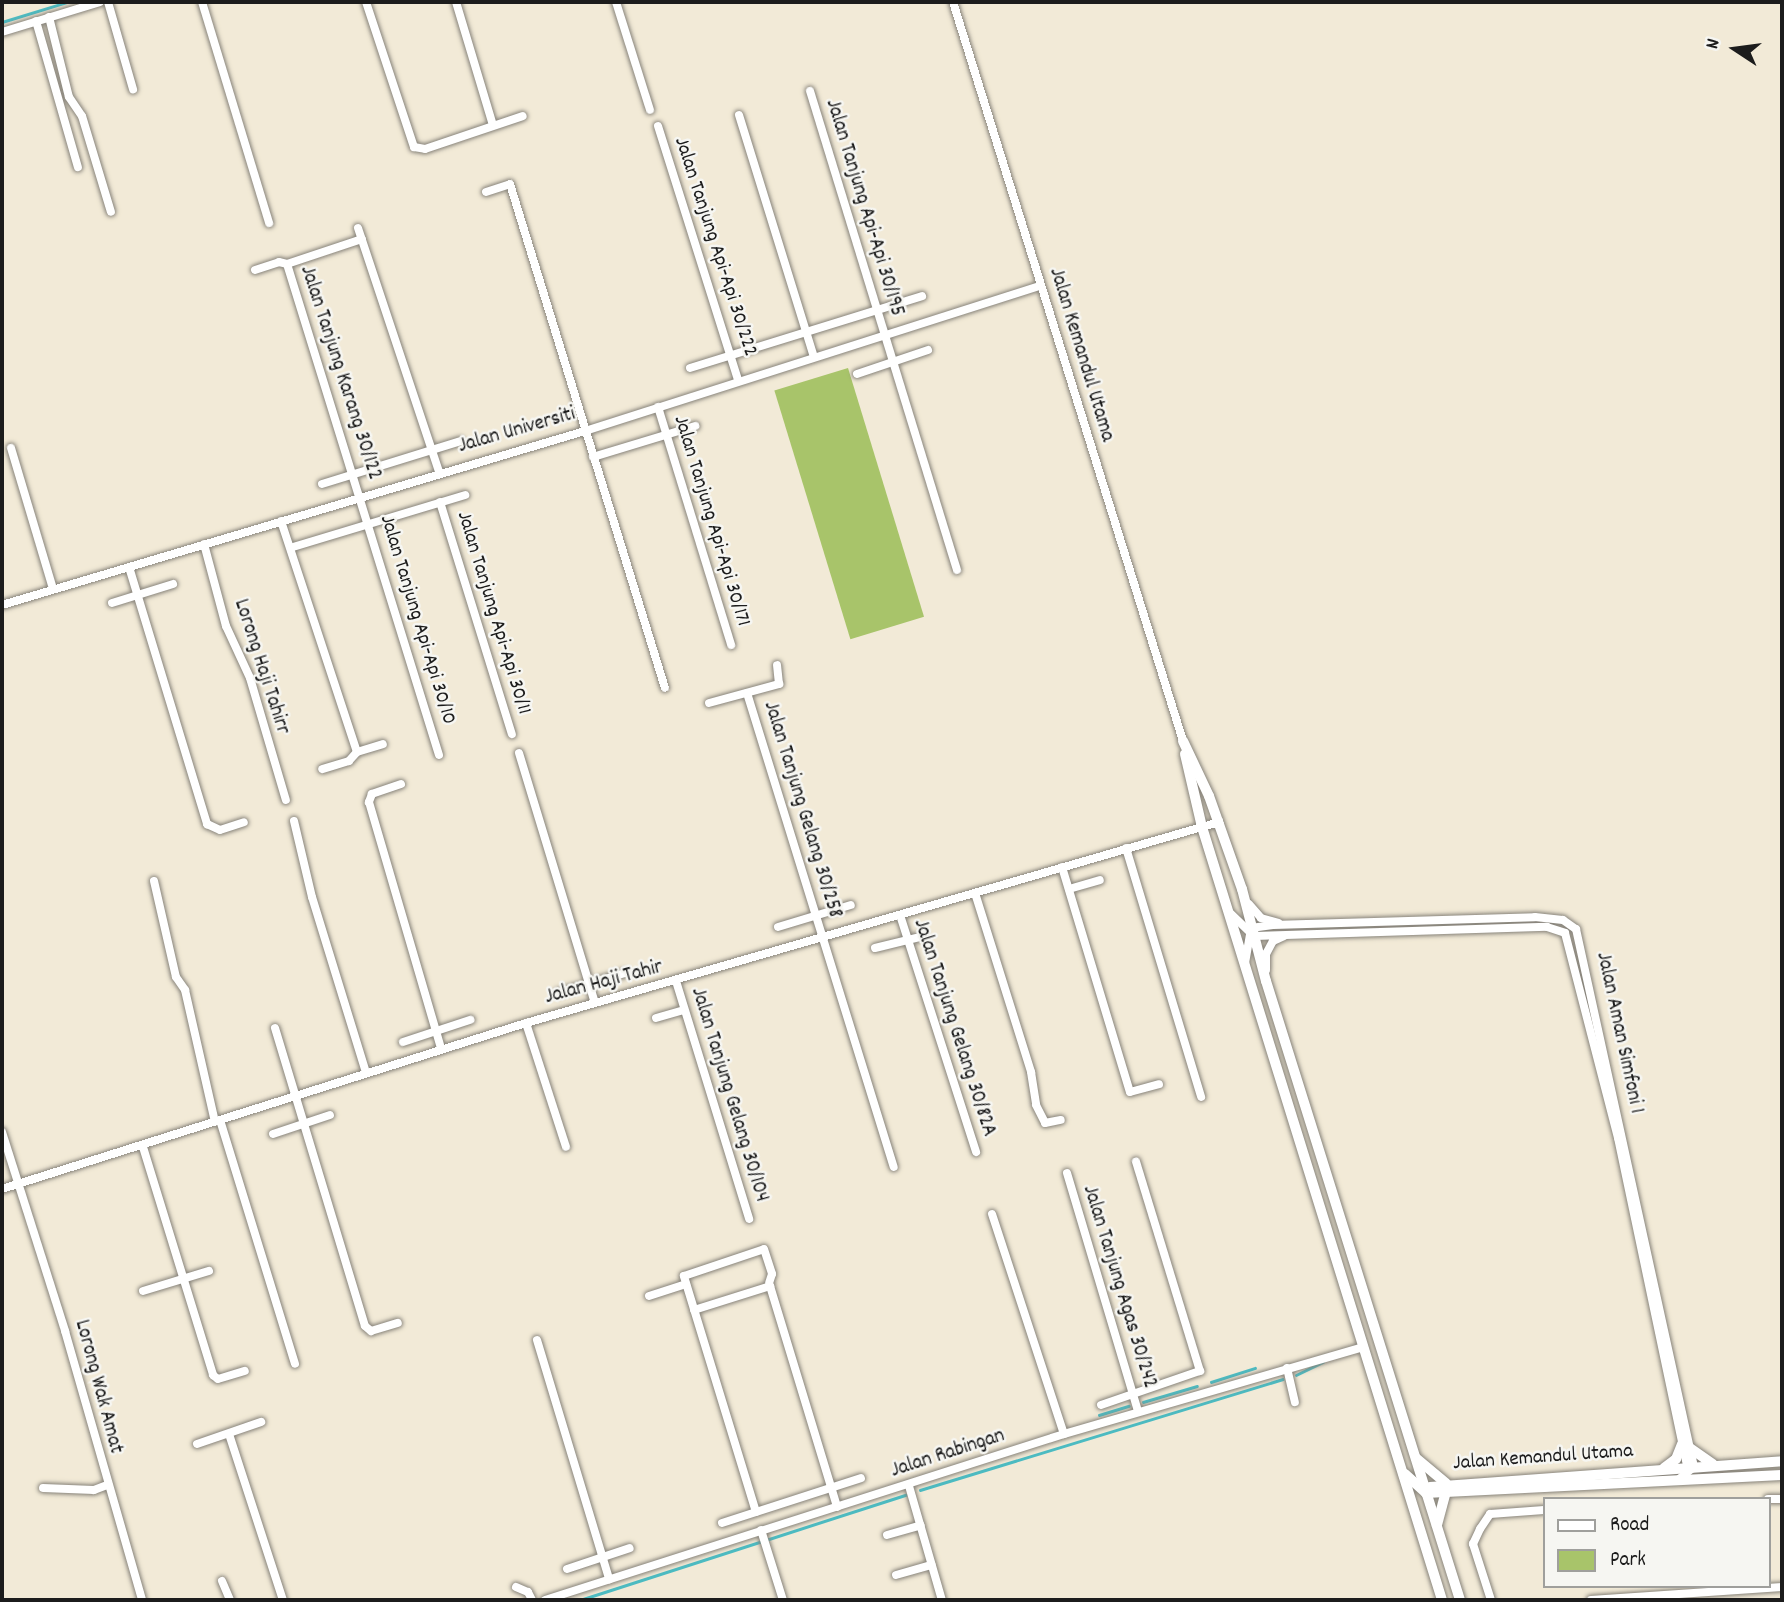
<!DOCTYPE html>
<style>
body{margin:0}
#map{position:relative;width:1784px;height:1602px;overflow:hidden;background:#f2ead7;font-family:Dekko,sans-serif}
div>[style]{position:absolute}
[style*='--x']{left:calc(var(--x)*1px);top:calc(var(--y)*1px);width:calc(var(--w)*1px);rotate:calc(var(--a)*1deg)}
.green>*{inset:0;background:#a8c46a;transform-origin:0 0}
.stream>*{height:2.5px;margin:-1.25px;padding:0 1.25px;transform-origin:1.25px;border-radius:1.25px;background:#4cbbc2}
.roads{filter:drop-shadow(0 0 2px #87837a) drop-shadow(0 0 2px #87837a)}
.minor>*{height:8px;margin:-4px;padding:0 4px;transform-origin:4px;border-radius:4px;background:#fff}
.tertiary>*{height:10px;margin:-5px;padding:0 5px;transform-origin:5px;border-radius:5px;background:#fff}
span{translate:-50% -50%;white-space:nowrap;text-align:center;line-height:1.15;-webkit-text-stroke:5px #f6f6f2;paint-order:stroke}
.street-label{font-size:21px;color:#1c1c1c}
.frame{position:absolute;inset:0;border:4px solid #1c1c1c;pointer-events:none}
.legend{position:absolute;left:1543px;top:1497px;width:228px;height:91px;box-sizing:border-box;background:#f6f6f2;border:2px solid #9f9f9c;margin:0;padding:9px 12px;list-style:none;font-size:21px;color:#1c1c1c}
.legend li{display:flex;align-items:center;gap:14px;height:35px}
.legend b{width:35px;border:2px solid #9f9f9c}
.north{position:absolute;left:1700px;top:14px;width:70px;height:70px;-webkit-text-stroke:5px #f6f6f2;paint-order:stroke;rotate:283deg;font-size:19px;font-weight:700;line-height:28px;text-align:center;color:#1c1c1c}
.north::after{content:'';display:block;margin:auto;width:24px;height:32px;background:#1c1c1c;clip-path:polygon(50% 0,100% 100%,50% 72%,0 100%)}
</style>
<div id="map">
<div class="green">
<div style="left:848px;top:368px;width:260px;height:77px;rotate:73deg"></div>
</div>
<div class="stream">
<div style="--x:2;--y:22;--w:68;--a:-17.1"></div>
<div style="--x:1296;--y:1375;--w:30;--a:-26"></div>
<div style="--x:1211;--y:1382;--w:46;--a:-17.7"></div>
<div style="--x:1143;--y:1402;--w:56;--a:-16.5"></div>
<div style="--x:1099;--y:1415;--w:31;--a:-17"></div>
<div style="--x:920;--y:1490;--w:379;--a:-17"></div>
<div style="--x:580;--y:1600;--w:342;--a:-17.9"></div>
</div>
<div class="roads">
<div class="minor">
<div style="--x:108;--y:2;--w:91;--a:74"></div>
<div style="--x:202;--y:2;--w:231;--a:73.1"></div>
<div style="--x:366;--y:2;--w:153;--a:71.7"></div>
<div style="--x:414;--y:147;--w:11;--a:10"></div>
<div style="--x:425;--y:149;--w:103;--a:-18.6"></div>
<div style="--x:456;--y:2;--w:128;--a:73.3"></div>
<div style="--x:616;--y:2;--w:113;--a:72.5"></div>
<div style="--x:953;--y:2;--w:774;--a:72.71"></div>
<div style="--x:49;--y:17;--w:82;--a:76"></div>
<div style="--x:69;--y:97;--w:23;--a:56"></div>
<div style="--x:82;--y:116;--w:100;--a:73.2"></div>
<div style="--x:36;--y:21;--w:152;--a:74"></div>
<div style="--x:2;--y:32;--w:102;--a:-17"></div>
<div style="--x:810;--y:91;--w:501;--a:72.94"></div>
<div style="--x:739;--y:115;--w:253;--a:72.8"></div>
<div style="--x:658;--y:126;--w:266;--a:72.5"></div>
<div style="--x:486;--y:192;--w:25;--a:-18"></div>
<div style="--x:510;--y:184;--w:527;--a:72.91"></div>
<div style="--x:358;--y:228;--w:256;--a:71.6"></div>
<div style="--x:287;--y:264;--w:79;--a:-18.4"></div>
<div style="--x:255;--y:270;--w:25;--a:-18"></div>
<div style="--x:279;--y:262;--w:8;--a:14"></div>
<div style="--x:287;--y:264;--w:514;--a:72.8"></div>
<div style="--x:690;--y:368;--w:243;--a:-17.2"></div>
<div style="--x:857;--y:374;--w:75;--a:-18.7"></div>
<div style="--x:658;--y:407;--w:249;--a:72.9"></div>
<div style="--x:11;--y:448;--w:147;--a:73.4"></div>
<div style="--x:593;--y:457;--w:107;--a:-16.9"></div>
<div style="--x:322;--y:484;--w:145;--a:-17.2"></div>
<div style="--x:440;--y:502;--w:243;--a:72.8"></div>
<div style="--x:281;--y:521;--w:243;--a:71.8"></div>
<div style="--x:357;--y:752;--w:12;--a:132"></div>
<div style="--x:349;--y:761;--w:28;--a:163"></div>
<div style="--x:204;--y:544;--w:85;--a:75"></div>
<div style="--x:226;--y:626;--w:57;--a:65.2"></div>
<div style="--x:250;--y:678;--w:127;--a:73.6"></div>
<div style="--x:293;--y:547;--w:180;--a:-16.8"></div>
<div style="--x:129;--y:567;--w:269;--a:73.1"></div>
<div style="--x:207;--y:824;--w:14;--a:25"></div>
<div style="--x:220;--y:830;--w:25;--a:-18"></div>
<div style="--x:112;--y:603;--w:64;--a:-17.3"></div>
<div style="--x:2;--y:605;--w:608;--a:-16.62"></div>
<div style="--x:585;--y:431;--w:478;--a:-17.7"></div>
<div style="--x:747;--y:693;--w:496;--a:72.8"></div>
<div style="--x:709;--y:703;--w:73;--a:-15.2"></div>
<div style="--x:779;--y:684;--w:19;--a:-96"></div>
<div style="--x:357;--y:752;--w:27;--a:-17"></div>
<div style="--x:519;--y:753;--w:261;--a:73.1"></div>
<div style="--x:401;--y:784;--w:31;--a:161"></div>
<div style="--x:372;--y:794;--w:9;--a:111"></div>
<div style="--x:369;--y:802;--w:257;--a:73.7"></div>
<div style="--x:294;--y:821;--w:78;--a:76.7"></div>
<div style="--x:312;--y:897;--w:184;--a:72.9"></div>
<div style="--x:1126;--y:848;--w:260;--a:73.2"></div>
<div style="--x:1062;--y:867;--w:235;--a:73.2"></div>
<div style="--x:1130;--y:1092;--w:30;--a:-15"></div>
<div style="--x:154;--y:881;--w:98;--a:77.1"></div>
<div style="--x:176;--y:977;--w:16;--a:55"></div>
<div style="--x:185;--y:990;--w:135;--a:77.2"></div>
<div style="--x:1069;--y:889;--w:32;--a:-16"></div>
<div style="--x:975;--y:893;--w:188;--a:72.6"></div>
<div style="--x:1031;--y:1072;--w:33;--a:81"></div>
<div style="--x:1036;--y:1105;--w:20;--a:63"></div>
<div style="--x:1045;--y:1123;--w:16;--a:-11"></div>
<div style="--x:1249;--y:904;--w:18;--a:49"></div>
<div style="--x:1261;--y:918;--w:18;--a:16"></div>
<div style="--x:1231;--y:914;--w:32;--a:44"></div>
<div style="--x:1254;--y:936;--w:293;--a:-1.8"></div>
<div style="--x:1547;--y:927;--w:19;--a:18"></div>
<div style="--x:1565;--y:933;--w:212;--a:75.5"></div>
<div style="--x:1618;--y:1138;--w:339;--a:78.1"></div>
<div style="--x:900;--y:915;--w:249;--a:72.2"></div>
<div style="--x:778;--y:927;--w:76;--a:-16.8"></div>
<div style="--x:875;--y:948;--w:50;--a:-13.8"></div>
<div style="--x:1245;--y:963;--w:36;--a:-80"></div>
<div style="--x:1251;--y:928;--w:22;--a:-8"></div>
<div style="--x:1273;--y:925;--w:262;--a:-1.7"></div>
<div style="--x:1535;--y:917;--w:28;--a:6"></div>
<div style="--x:1563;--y:920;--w:16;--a:35"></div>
<div style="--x:1576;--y:929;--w:551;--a:77.63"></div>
<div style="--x:1694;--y:1467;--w:21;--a:141"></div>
<div style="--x:1266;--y:970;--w:16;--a:-90"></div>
<div style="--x:1266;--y:954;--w:15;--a:-62"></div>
<div style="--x:1273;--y:941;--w:12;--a:-24"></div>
<div style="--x:676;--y:981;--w:249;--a:72.9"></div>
<div style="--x:558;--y:993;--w:70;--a:-16.6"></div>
<div style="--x:656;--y:1018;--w:29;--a:-16"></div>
<div style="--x:526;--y:1023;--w:130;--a:72.1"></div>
<div style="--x:275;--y:1028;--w:311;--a:73.2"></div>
<div style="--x:365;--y:1326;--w:8;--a:40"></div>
<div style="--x:371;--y:1331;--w:28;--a:-17"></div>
<div style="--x:403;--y:1042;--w:71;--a:-18.2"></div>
<div style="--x:220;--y:1120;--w:255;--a:72.9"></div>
<div style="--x:2;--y:1132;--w:209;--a:72.4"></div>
<div style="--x:65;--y:1331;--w:280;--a:74"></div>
<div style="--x:273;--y:1134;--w:60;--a:-18.4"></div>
<div style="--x:143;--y:1147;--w:239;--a:72.9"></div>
<div style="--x:213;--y:1375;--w:6;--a:39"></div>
<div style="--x:218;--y:1379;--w:28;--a:-17"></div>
<div style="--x:1067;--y:1173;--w:248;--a:73.4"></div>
<div style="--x:2;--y:1189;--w:550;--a:-17.58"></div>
<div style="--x:526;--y:1023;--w:722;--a:-16.17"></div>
<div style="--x:992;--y:1214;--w:231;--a:71.9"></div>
<div style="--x:143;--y:1291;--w:69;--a:-16.9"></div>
<div style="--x:649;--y:1296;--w:39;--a:-18"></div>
<div style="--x:694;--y:1310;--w:80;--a:-17.5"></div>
<div style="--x:770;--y:1286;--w:231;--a:73.1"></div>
<div style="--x:537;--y:1340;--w:250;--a:73.2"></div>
<div style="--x:1287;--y:1368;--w:35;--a:77"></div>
<div style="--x:1101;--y:1405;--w:105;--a:-19"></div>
<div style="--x:1200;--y:1371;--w:219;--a:-107"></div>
<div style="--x:229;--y:1434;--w:175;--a:72"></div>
<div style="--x:197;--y:1444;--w:68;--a:-19"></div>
<div style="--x:909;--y:1486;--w:119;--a:73.9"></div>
<div style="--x:43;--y:1488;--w:51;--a:2.2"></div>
<div style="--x:94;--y:1490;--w:14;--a:-21"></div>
<div style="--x:1768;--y:1499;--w:14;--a:0"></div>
<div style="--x:756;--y:1512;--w:247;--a:-107"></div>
<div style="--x:684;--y:1276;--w:84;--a:-18.6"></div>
<div style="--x:764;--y:1249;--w:26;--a:72"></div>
<div style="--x:772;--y:1274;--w:9;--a:108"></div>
<div style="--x:722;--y:1523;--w:146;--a:-17.9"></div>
<div style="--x:761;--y:1530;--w:73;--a:72.6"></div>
<div style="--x:887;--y:1535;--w:35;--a:-16"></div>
<div style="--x:567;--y:1569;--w:66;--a:-18.4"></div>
<div style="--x:896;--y:1575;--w:37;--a:-16"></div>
<div style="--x:222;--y:1581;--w:21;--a:67"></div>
<div style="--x:516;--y:1587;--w:13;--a:23"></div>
<div style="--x:528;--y:1592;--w:9;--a:63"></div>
<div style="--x:545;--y:1600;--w:545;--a:-17.74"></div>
<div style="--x:1064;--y:1434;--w:311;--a:-16.2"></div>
<div style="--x:1491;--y:1600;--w:59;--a:-107.8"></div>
<div style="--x:1473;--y:1544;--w:17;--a:-65"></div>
<div style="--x:1480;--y:1529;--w:18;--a:-56"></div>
<div style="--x:1490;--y:1514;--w:54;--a:-4.2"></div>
<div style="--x:1591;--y:1600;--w:191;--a:-3.9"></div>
</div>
<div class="tertiary">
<div style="--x:1183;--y:741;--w:61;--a:64.7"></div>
<div style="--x:1209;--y:796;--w:99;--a:70.5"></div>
<div style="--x:1242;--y:889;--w:95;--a:75.4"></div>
<div style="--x:1266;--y:981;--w:649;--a:72.6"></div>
<div style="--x:1185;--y:754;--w:75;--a:76.9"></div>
<div style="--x:1202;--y:827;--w:809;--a:72.75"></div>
<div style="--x:1690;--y:1448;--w:28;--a:35"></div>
<div style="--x:1416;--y:1458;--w:39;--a:40"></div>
<div style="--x:1664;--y:1468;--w:15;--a:-37"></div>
<div style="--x:1676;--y:1459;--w:16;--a:-68"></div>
<div style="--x:1405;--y:1474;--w:28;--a:42"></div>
<div style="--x:1426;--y:1493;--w:356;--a:-2.9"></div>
<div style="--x:1430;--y:1487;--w:353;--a:-4.2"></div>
<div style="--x:1437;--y:1525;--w:35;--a:-75"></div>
</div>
</div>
<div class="street-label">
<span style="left:864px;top:208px;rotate:73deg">Jalan Tanjung Api-Api 30/195</span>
<span style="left:715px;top:247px;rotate:72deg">Jalan Tanjung Api-Api 30/222</span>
<span style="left:1081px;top:355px;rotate:73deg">Jalan Kemandul Utama</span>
<span style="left:340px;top:373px;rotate:72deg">Jalan Tanjung Karang 30/122</span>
<span style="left:517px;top:431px;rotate:-16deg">Jalan Universiti</span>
<span style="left:711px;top:521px;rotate:73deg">Jalan Tanjung Api-Api 30/171</span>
<span style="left:493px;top:613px;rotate:73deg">Jalan Tanjung Api-Api 30/11</span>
<span style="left:417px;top:620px;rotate:73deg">Jalan Tanjung Api-Api 30/10</span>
<span style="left:261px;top:667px;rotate:72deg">Lorong Haji Tahirr</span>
<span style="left:802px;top:810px;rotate:73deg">Jalan Tanjung Gelang 30/258</span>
<span style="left:604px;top:983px;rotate:-15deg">Jalan Haji Tahir</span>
<span style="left:954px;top:1028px;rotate:72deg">Jalan Tanjung Gelang 30/82A</span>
<span style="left:1619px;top:1033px;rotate:78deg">Jalan Aman Simfoni 1</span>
<span style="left:729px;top:1095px;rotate:73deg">Jalan Tanjung Gelang 30/104</span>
<span style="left:1119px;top:1287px;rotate:73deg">Jalan Tanjung Agas 30/242</span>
<span style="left:98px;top:1387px;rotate:75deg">Lorong Wak Amat</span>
<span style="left:948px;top:1454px;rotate:-18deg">Jalan Rabingan</span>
<span style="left:1543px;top:1458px;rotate:-4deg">Jalan Kemandul Utama</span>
</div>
<div class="frame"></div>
<ul class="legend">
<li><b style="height:9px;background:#fff"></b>Road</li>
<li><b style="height:19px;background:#a8c46a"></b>Park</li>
</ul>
<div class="north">N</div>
</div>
